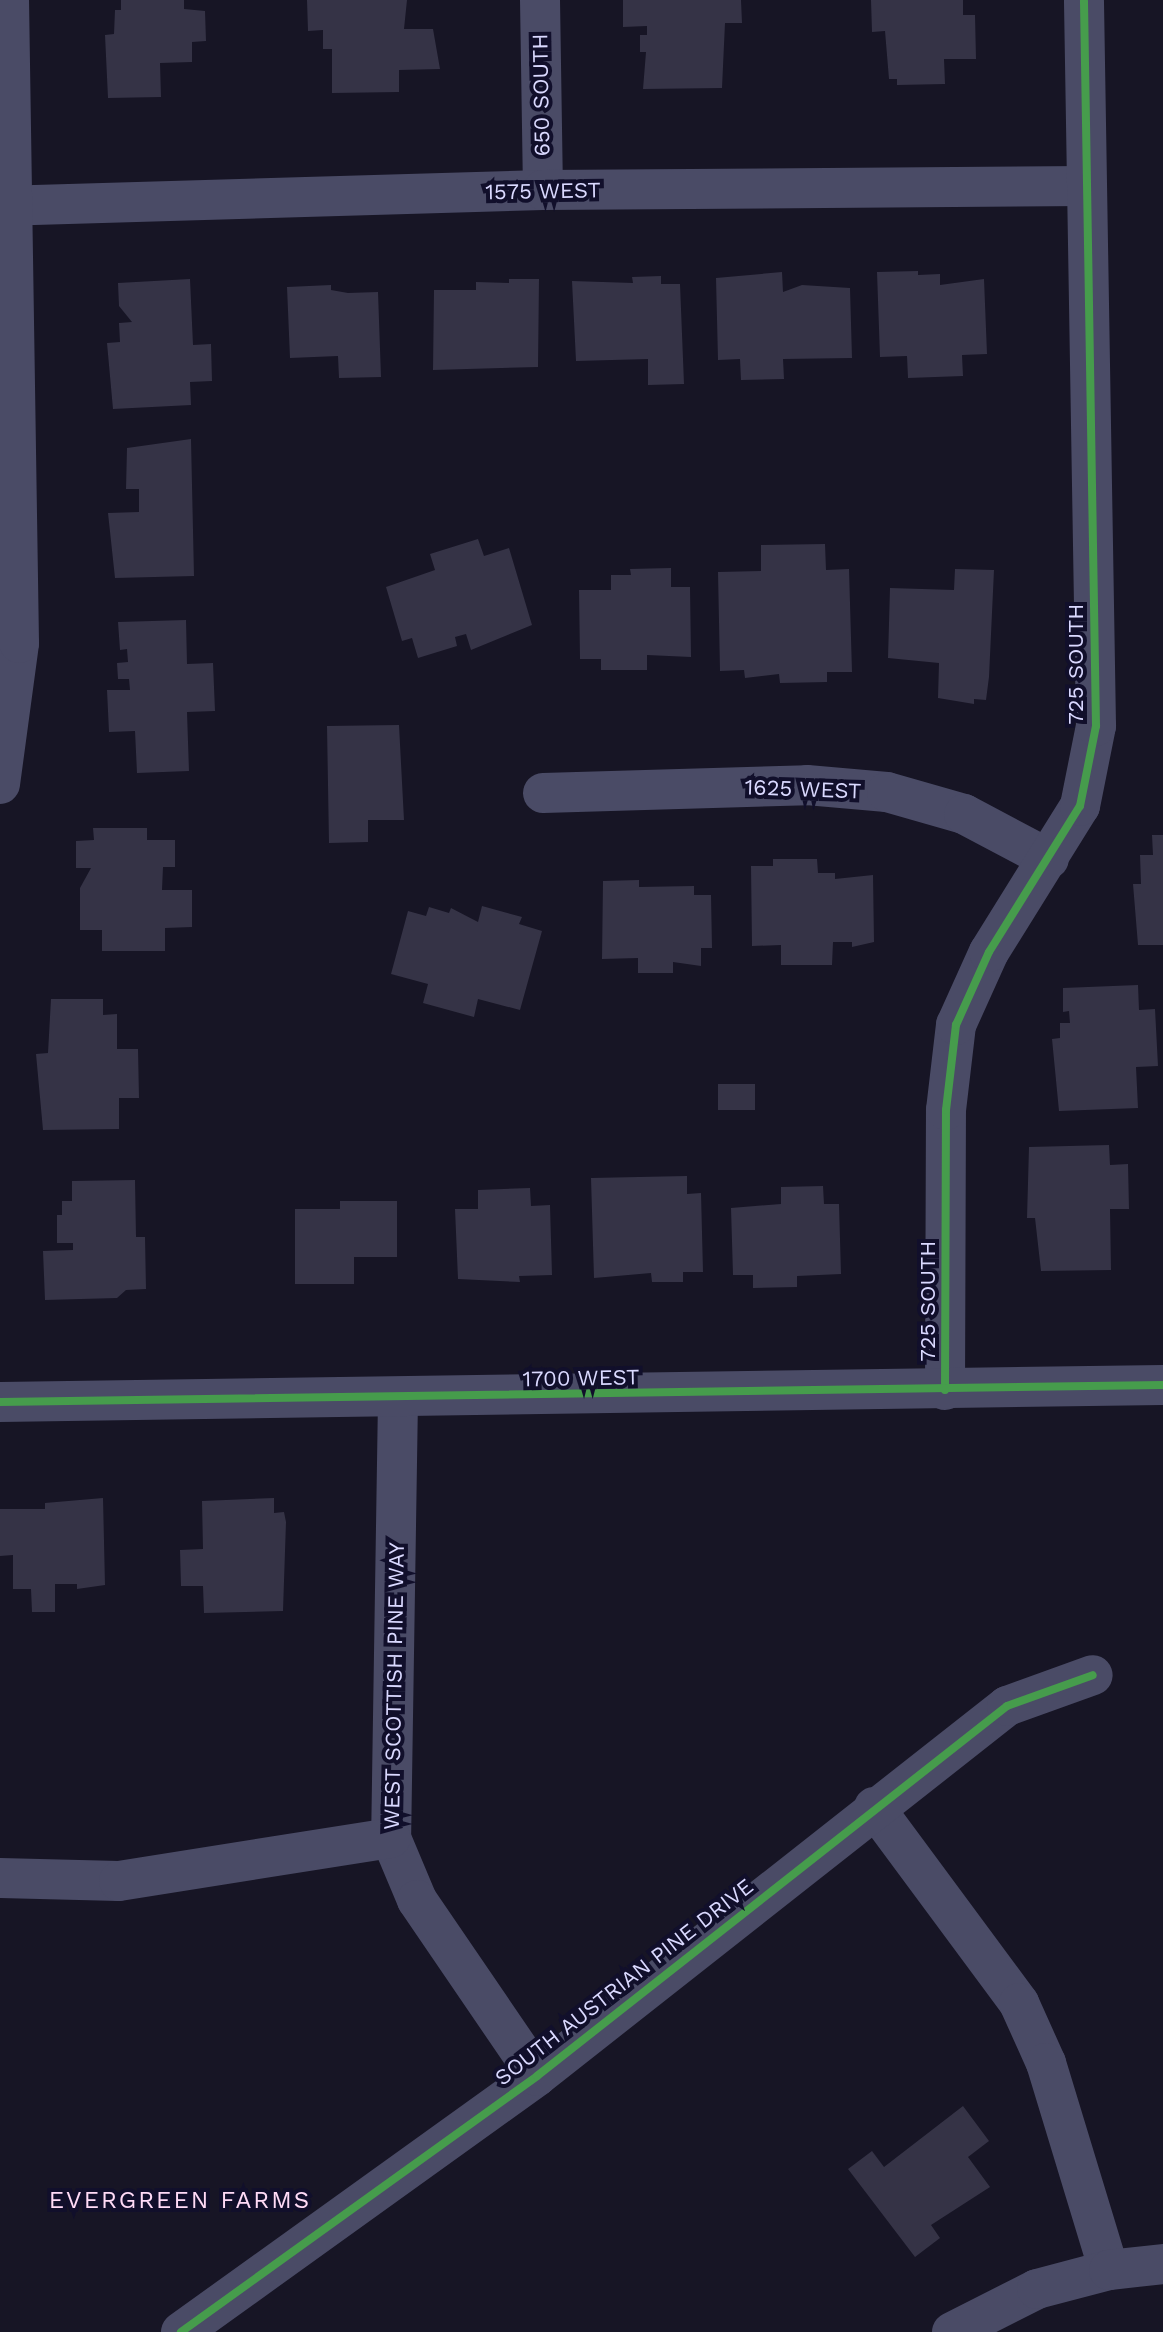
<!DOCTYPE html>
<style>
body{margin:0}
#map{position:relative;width:1163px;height:2332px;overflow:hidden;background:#171525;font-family:"Work Sans",sans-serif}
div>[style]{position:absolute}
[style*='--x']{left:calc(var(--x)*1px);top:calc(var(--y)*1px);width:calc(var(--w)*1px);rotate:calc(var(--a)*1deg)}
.building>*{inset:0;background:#353346;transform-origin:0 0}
.minor>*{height:40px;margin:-20px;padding:0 20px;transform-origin:20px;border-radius:20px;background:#4a4b66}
.cycleway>*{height:8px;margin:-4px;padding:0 4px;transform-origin:4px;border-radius:4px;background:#469c4c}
span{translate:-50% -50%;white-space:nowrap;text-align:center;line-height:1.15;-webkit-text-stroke:8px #110f2b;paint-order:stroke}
.street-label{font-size:22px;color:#dad9ff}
.neighbourhood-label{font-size:24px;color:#ffdbf6;letter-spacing:2px}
</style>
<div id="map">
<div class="building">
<div style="clip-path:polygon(121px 0,184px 0,184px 9px,205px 11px,206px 41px,192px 42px,192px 62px,160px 63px,161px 97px,108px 98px,105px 35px,114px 34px,115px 10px,121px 10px)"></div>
<div style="clip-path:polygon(307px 0,407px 0,404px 29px,433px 29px,440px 69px,399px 70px,399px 92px,332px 93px,332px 49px,323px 49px,323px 30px,308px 31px)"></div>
<div style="clip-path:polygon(623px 0,741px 0,742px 23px,725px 23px,722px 88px,643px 89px,646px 52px,640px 52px,640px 35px,647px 35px,647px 26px,623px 27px)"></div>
<div style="clip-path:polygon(871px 0,963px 0,963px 15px,975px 15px,976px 59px,944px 59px,945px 84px,897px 85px,897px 79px,889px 79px,885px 31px,872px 32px)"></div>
<div style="clip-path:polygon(918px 271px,918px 275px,940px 274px,940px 285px,984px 279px,987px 354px,962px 355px,963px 376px,908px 378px,907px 356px,880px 357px,877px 272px)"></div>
<div style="clip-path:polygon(782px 272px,783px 292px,802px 285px,850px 288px,852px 358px,783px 359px,784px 379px,741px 380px,740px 359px,718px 360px,716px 278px)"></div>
<div style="clip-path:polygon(661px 276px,661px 284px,680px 284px,684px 384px,648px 385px,648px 359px,576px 361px,572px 281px,633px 283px,632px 277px)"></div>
<div style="clip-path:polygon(190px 279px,193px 345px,211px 344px,212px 381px,190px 382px,191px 405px,113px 409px,107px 343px,120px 342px,119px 323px,132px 322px,119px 306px,118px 283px)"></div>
<div style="clip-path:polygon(509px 279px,539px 279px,538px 367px,433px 370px,434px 290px,476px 290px,476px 282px,509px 283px)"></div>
<div style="clip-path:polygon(331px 285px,331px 290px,348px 293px,378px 292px,381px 377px,339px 378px,338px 356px,290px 358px,287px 287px)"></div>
<div style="clip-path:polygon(191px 439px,194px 576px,115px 578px,108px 513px,139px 512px,139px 489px,126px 489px,127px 448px)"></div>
<div style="clip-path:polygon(478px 539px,484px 556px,509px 548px,532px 625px,471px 650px,466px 634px,455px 637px,457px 646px,418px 658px,412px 638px,402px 641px,386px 587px,435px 570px,430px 554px)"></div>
<div style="clip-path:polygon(825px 544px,826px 570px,849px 569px,852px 672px,827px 672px,827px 682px,780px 683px,779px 674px,745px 678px,744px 670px,720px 671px,718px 572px,761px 571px,761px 545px)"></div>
<div style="clip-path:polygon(671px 568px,671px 587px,690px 587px,691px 657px,647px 655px,647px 670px,601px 670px,601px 659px,580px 659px,579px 590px,611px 590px,611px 575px,631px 575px,630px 569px)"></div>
<div style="clip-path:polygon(955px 569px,994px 570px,989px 677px,986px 700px,974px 699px,974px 704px,938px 698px,939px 663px,888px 658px,890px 588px,954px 590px)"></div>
<div style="clip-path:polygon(186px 620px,187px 664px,213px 663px,215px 711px,187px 712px,189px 771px,137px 773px,135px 731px,109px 732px,107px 690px,130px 690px,129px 679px,118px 679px,117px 663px,128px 662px,127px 649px,120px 650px,118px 622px)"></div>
<div style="clip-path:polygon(399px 725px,404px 820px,368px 820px,368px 842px,329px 843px,327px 726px)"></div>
<div style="clip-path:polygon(93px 828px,147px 828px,147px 840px,175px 840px,175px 867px,163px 867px,162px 890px,192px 890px,192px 927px,165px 928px,165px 951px,102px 951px,102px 930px,80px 930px,80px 888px,91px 868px,76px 868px,76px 841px,94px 840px)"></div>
<div style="clip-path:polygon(1152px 835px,1163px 835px,1163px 945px,1138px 945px,1133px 884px,1141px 884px,1140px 855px,1153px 855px)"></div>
<div style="clip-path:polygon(773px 859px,817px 859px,818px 873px,835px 873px,835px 879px,873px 875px,874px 942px,852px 947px,852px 942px,833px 942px,832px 965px,781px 965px,781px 945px,752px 946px,751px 866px,773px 866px)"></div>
<div style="clip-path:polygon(639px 880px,639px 887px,694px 886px,694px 895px,711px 895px,712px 948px,701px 948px,701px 966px,673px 962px,673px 973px,638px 973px,638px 958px,602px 959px,603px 881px)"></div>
<div style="clip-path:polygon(482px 906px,522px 917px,519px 924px,542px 931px,520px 1010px,478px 999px,474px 1017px,423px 1003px,428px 984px,391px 974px,408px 911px,426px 916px,429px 907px,449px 913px,451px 908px,478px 922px)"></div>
<div style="clip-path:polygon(1138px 985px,1139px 1010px,1155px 1009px,1158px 1066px,1136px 1067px,1138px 1108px,1059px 1111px,1052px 1039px,1060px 1038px,1060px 1023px,1070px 1023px,1069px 1011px,1063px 1012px,1063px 988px)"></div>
<div style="clip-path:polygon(51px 999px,103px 999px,103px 1015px,117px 1014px,117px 1049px,138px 1049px,139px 1098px,119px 1098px,119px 1129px,43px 1130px,36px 1054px,48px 1053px)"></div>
<div style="left:718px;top:1084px;width:37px;height:26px"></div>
<div style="clip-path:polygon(1109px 1145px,1110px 1165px,1128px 1164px,1129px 1209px,1110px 1209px,1111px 1270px,1041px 1271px,1035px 1218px,1027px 1218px,1029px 1147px)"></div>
<div style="clip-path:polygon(687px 1176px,687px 1194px,701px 1193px,703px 1272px,683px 1272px,683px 1282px,652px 1282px,651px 1273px,594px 1278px,591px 1178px)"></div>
<div style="clip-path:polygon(135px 1180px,136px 1237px,145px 1237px,146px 1289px,126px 1290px,117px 1298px,45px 1300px,43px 1251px,73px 1250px,73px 1243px,57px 1243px,57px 1215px,62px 1215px,62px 1201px,72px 1201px,72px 1181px)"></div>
<div style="clip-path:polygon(823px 1186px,824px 1204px,839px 1204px,841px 1274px,797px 1276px,797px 1287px,753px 1288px,753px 1275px,733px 1275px,731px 1208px,781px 1204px,781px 1187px)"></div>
<div style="clip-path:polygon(530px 1188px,531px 1206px,550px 1205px,552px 1275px,519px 1276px,520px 1282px,458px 1279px,455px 1209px,478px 1209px,478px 1190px)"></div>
<div style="clip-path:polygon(340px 1201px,397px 1201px,397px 1257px,354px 1257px,354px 1284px,295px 1284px,295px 1209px,340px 1209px)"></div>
<div style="clip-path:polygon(103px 1498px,105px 1585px,77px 1589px,77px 1584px,55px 1584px,55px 1612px,32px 1612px,31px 1589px,13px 1589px,13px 1555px,0 1556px,0 1509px,45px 1509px,45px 1503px)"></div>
<div style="clip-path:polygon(274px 1498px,274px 1513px,284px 1512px,286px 1522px,283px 1611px,204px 1613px,203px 1586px,181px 1586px,180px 1550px,203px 1549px,202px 1501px)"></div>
<div style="clip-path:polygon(963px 2106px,989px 2141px,968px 2157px,990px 2187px,931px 2225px,940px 2238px,915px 2257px,848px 2169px,872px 2151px,884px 2167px)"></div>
</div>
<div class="minor">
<div style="--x:540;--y:0;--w:190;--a:89.1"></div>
<div style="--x:0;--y:206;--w:543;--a:-1.69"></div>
<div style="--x:543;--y:190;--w:543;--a:-0.42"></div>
<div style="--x:0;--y:784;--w:142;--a:-82.3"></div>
<div style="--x:19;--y:643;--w:643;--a:-90.89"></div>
<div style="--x:543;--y:793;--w:264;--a:-1.7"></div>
<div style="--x:807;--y:785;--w:80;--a:5"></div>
<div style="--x:887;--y:792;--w:80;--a:15.9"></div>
<div style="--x:964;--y:814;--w:96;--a:27.9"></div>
<div style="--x:945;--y:1390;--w:280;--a:-89.8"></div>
<div style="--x:946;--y:1110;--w:86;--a:-83.3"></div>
<div style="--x:956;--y:1025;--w:80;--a:-65.7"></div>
<div style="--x:989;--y:952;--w:172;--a:-58.1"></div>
<div style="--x:1080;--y:806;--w:82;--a:-78.7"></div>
<div style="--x:1096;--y:726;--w:726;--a:-90.95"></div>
<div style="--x:398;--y:1399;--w:439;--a:90.9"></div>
<div style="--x:391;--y:1838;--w:67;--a:67.2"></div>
<div style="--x:417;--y:1900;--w:213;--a:55.7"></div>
<div style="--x:0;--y:1402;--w:1163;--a:-0.84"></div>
<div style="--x:874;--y:1807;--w:244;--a:53.5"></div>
<div style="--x:1019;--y:2003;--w:66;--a:65.8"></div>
<div style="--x:1046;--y:2063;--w:216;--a:73.1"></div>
<div style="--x:0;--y:1878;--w:119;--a:1.4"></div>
<div style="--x:119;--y:1881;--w:275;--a:-9"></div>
<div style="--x:181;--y:2332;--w:438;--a:-35.7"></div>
<div style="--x:537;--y:2076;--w:598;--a:-38.21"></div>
<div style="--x:1007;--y:1706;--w:91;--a:-19.8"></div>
<div style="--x:952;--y:2332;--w:95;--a:-26.8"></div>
<div style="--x:1037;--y:2289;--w:74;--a:-14.8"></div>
<div style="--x:1109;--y:2270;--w:54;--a:-6.3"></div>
</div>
<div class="cycleway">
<div style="--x:945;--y:1390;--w:280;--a:-89.8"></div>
<div style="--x:946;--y:1110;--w:86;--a:-83.3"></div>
<div style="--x:956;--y:1025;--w:80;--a:-65.7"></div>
<div style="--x:989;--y:952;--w:172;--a:-58.1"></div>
<div style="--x:1080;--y:806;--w:82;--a:-78.7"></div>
<div style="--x:1096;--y:726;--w:726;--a:-90.95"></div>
<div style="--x:0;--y:1402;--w:1163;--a:-0.84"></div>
<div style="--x:181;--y:2332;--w:438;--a:-35.7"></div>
<div style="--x:537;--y:2076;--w:598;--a:-38.21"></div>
<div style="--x:1007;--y:1706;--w:91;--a:-19.8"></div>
</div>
<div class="street-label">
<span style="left:541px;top:95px;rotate:-91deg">650 SOUTH</span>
<span style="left:543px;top:191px;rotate:-1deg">1575 WEST</span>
<span style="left:1076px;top:664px;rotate:-90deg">725 SOUTH</span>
<span style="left:803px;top:789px;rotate:2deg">1625 WEST</span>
<span style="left:928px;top:1301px;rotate:-90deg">725 SOUTH</span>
<span style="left:581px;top:1378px;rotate:-1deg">1700 WEST</span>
<span style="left:394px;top:1686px;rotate:-89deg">WEST SCOTTISH PINE WAY</span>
<span style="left:624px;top:1982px;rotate:-38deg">SOUTH AUSTRIAN PINE DRIVE</span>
</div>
<div class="neighbourhood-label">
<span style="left:180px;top:2201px">EVERGREEN FARMS</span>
</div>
</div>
